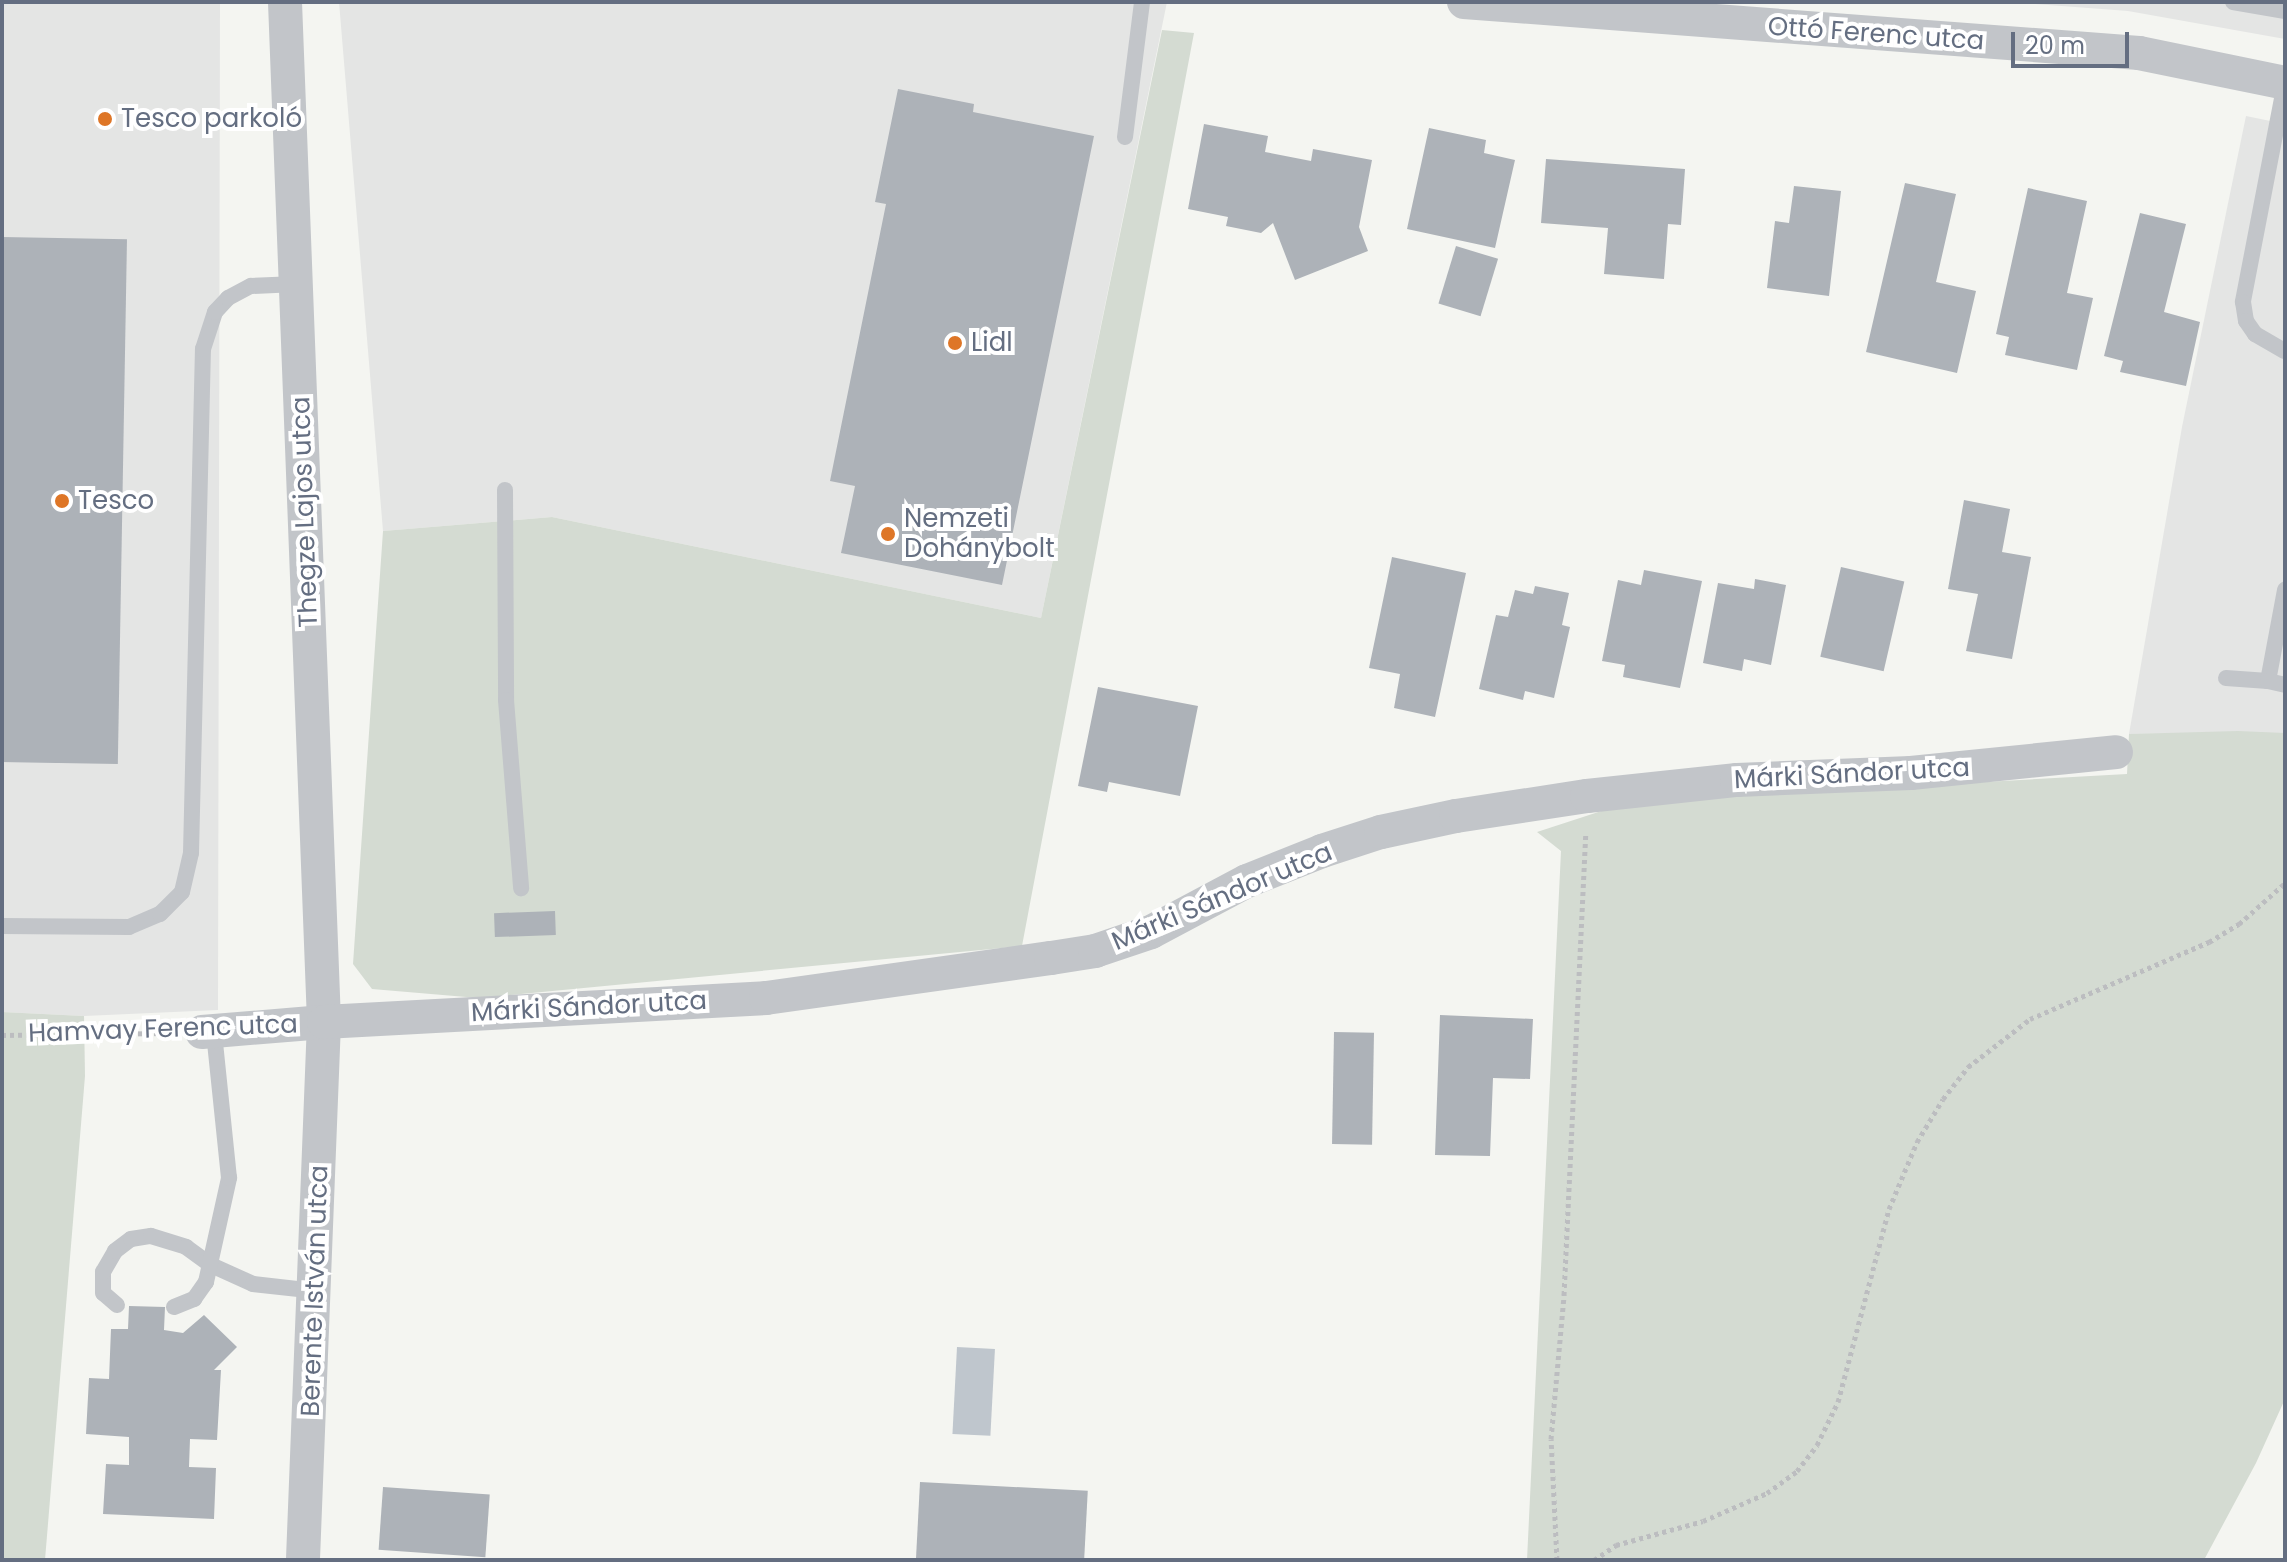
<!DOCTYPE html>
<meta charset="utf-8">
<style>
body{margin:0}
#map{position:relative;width:2287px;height:1562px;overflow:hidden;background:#f4f5f1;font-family:Poppins,sans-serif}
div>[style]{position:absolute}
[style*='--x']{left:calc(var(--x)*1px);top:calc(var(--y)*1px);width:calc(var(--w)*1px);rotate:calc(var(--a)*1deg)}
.built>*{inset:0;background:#e4e5e4}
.green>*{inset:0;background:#d4dbd2}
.water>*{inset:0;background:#bfc6cd;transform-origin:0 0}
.building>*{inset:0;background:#adb2b8;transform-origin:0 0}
.path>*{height:5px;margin-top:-2.5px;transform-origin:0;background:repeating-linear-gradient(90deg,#bcbdc0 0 4px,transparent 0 8px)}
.service>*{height:16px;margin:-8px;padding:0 8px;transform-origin:8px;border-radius:8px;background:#c2c5c9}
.minor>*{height:34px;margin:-17px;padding:0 17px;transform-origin:17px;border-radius:17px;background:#c2c5c9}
.dots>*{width:22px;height:22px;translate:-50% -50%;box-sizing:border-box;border:4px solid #fff;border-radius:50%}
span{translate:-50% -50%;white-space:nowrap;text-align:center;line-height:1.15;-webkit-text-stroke:8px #fff;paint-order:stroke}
.street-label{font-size:26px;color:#646e81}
.poi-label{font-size:26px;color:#646e81}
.left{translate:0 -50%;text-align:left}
.frame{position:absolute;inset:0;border:4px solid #646e81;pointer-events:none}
.scale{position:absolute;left:2011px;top:32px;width:118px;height:36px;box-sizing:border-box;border:4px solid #646e81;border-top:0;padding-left:10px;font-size:24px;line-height:28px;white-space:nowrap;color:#646e81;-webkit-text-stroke:6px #fff;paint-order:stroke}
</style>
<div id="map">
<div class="built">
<div style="clip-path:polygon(2px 2px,220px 2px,218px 1010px,84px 1016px,2px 1012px)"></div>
<div style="clip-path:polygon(339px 2px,1167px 2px,1041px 618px,552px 517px,383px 531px)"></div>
<div style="clip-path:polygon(2010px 2px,2285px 2px,2285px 39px,2128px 11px)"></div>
<div style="clip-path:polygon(2246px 116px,2285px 124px,2285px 733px,2129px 734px,2182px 427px)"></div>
</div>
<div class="green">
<div style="clip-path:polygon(1162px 30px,1194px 33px,1022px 946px,478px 998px,372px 989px,353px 964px,383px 531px,552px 517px,1041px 618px)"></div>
<div style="clip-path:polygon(2238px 731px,2285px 733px,2285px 1399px,2256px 1463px,2204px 1560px,1527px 1560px,1561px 851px,1537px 832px,1629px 802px,2127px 774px,2129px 734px)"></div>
<div style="clip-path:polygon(2px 1012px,84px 1016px,85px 1076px,45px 1560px,2px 1560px)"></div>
</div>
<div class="water">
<div style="left:957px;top:1347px;width:38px;height:87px;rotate:3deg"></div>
</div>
<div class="building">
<div style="clip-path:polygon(898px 89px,974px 104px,973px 112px,1094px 136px,1002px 585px,841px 553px,855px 486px,830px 481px,886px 204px,875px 202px)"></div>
<div style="clip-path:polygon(1204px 124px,1268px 136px,1265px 152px,1311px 161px,1313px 149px,1372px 160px,1359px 227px,1368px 251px,1295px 280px,1273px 223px,1261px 233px,1226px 226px,1228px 217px,1188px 209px)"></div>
<div style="clip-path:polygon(1429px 128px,1486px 140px,1484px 153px,1515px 160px,1495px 248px,1407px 229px)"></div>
<div style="clip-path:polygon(1546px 159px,1685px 169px,1681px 225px,1668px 224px,1664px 279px,1604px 274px,1608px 228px,1541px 223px)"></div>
<div style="clip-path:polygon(1905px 183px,1956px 194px,1936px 282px,1976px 291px,1957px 373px,1866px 352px)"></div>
<div style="clip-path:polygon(1794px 186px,1841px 191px,1829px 296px,1767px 288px,1775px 221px,1789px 223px)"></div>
<div style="clip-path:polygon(2028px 188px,2087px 201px,2067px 293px,2093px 298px,2077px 370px,2005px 355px,2009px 337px,1996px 334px)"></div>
<div style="clip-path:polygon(2140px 213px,2186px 224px,2164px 312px,2200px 322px,2186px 386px,2120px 372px,2123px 361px,2104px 356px)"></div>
<div style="left:2px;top:237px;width:125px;height:525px;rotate:1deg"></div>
<div style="left:1456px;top:246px;width:44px;height:60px;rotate:17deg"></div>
<div style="clip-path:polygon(1964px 500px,2010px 509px,2002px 552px,2031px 557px,2012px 659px,1966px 651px,1978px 594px,1948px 589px)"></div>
<div style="clip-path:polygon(1392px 557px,1466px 573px,1435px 717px,1394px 708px,1400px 674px,1369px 668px)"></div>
<div style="left:1841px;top:567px;width:65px;height:92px;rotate:13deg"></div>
<div style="clip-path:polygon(1644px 570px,1702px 581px,1680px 688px,1623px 677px,1625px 665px,1602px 661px,1618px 580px,1641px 585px)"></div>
<div style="clip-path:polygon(1755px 579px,1786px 585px,1771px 665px,1744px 659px,1742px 671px,1703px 663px,1718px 583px,1754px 589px)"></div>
<div style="clip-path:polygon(1535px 586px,1569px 593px,1562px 625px,1570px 627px,1554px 698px,1525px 691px,1523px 700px,1479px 689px,1496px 615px,1508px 617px,1515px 590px,1533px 594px)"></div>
<div style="clip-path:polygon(1098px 687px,1198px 706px,1180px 796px,1109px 782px,1107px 792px,1078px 786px)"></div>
<div style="left:555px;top:911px;width:24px;height:61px;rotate:88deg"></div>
<div style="clip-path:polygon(1440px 1015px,1533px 1019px,1530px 1079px,1493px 1078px,1490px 1156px,1435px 1155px)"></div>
<div style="left:1334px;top:1032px;width:40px;height:112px;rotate:1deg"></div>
<div style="clip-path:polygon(129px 1306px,165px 1307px,164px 1330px,183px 1333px,204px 1315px,237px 1347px,214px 1370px,221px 1370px,217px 1440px,190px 1439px,189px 1467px,216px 1468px,214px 1519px,103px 1514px,106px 1464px,129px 1465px,129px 1437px,86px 1434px,89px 1378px,109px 1379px,111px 1329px,128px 1329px)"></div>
<div style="left:920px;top:1482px;width:168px;height:78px;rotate:3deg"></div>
<div style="left:383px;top:1487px;width:107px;height:63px;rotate:4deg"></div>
</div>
<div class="path">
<div style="--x:2;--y:1035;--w:167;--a:-0.7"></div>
<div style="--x:1557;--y:1560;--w:121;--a:-92.8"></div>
<div style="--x:1551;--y:1439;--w:145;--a:-84.8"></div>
<div style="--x:1564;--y:1295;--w:463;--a:-87.3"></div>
<div style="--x:1594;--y:1560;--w:27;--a:-34"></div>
<div style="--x:1616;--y:1545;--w:90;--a:-15.4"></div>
<div style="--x:1703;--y:1521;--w:70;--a:-23.6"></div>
<div style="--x:1767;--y:1493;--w:37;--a:-36"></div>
<div style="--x:1797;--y:1471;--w:33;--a:-52"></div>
<div style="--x:1817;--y:1445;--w:48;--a:-64"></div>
<div style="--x:1838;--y:1402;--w:200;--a:-75.2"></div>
<div style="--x:1889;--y:1209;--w:73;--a:-67.3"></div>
<div style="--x:1917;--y:1142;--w:50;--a:-58.8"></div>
<div style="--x:1943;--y:1099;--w:41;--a:-52"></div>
<div style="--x:1968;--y:1067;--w:78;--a:-37.7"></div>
<div style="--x:2030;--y:1019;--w:195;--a:-23.3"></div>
<div style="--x:2209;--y:942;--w:35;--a:-31"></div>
<div style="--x:2239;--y:924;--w:62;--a:-41.7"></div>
</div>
<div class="service">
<div style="--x:2233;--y:2;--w:53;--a:9.8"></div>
<div style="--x:2285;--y:83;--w:223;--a:100.9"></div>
<div style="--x:2243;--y:302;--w:19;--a:81"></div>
<div style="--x:2246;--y:321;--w:16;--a:55"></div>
<div style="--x:2255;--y:334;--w:34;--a:30"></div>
<div style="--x:1125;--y:137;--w:136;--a:-82.8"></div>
<div style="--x:505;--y:490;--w:210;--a:89.7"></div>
<div style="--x:506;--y:700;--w:189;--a:85.4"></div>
<div style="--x:2226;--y:678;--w:42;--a:4.1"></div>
<div style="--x:2268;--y:681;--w:93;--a:-79.4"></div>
<div style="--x:2268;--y:681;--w:17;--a:13"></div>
<div style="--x:2;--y:926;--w:127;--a:0.5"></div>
<div style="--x:129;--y:927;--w:34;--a:-23"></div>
<div style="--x:160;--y:914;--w:31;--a:-45"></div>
<div style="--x:182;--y:892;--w:40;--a:-77"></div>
<div style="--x:191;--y:853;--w:504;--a:-88.64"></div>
<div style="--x:203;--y:349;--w:39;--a:-72"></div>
<div style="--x:215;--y:312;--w:19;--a:-47"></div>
<div style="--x:228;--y:298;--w:26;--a:-28"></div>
<div style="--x:251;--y:286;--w:46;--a:-2.5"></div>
<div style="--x:117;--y:1305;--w:18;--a:-139"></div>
<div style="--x:103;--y:1293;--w:21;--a:-90"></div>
<div style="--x:103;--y:1272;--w:24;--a:-60"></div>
<div style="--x:115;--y:1251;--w:20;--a:-37"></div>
<div style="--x:131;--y:1239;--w:20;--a:-9"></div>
<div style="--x:151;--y:1236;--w:37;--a:17"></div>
<div style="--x:186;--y:1247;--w:31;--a:36"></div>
<div style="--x:211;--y:1265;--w:46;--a:24.3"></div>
<div style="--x:253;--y:1284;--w:62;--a:6.4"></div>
<div style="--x:174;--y:1307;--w:22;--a:-22"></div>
<div style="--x:194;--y:1299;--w:21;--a:-55"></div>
<div style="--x:206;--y:1282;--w:107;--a:-77.5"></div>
<div style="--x:229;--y:1178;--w:147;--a:-95.9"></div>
</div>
<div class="minor">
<div style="--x:285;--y:2;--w:1021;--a:87.81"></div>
<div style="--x:324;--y:1022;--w:538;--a:92.24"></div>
<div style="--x:1464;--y:2;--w:677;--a:4.32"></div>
<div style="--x:2139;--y:53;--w:149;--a:11.6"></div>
<div style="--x:202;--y:1032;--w:122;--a:-4.7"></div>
<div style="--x:324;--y:1022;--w:443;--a:-3.1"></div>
<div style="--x:766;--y:998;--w:288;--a:-8"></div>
<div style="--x:1051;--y:958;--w:45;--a:-9"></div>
<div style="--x:1095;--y:951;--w:59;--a:-18.7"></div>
<div style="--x:1151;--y:932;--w:109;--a:-28"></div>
<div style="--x:1247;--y:881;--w:81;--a:-21.8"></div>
<div style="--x:1322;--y:851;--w:62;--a:-17.9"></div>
<div style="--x:1381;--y:832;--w:77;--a:-12"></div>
<div style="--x:1456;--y:816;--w:133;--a:-8.7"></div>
<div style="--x:1587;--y:796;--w:151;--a:-6.1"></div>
<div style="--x:1737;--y:780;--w:174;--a:-2.3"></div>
<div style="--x:1911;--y:773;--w:206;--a:-5.8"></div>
</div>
<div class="dots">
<div style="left:105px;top:119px;background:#de7627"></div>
<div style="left:955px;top:343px;background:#de7627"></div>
<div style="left:62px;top:501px;background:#de7627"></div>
<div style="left:888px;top:534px;background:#de7627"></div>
</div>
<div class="street-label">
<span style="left:1876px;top:34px;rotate:4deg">Ottó Ferenc utca</span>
<span style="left:305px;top:512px;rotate:-92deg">Thegze Lajos utca</span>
<span style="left:1852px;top:774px;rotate:-3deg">Márki Sándor utca</span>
<span style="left:1222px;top:897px;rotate:-23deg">Márki Sándor utca</span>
<span style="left:589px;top:1007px;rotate:-3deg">Márki Sándor utca</span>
<span style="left:163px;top:1029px;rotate:-2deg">Hamvay Ferenc utca</span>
<span style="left:315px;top:1291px;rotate:-88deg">Berente István utca</span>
</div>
<div class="poi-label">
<span class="left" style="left:121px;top:119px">Tesco parkoló</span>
<span class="left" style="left:971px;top:343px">Lidl</span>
<span class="left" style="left:78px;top:501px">Tesco</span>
<span class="left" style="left:904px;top:534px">Nemzeti<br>Dohánybolt</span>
</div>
<div class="frame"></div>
<div class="scale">20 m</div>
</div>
